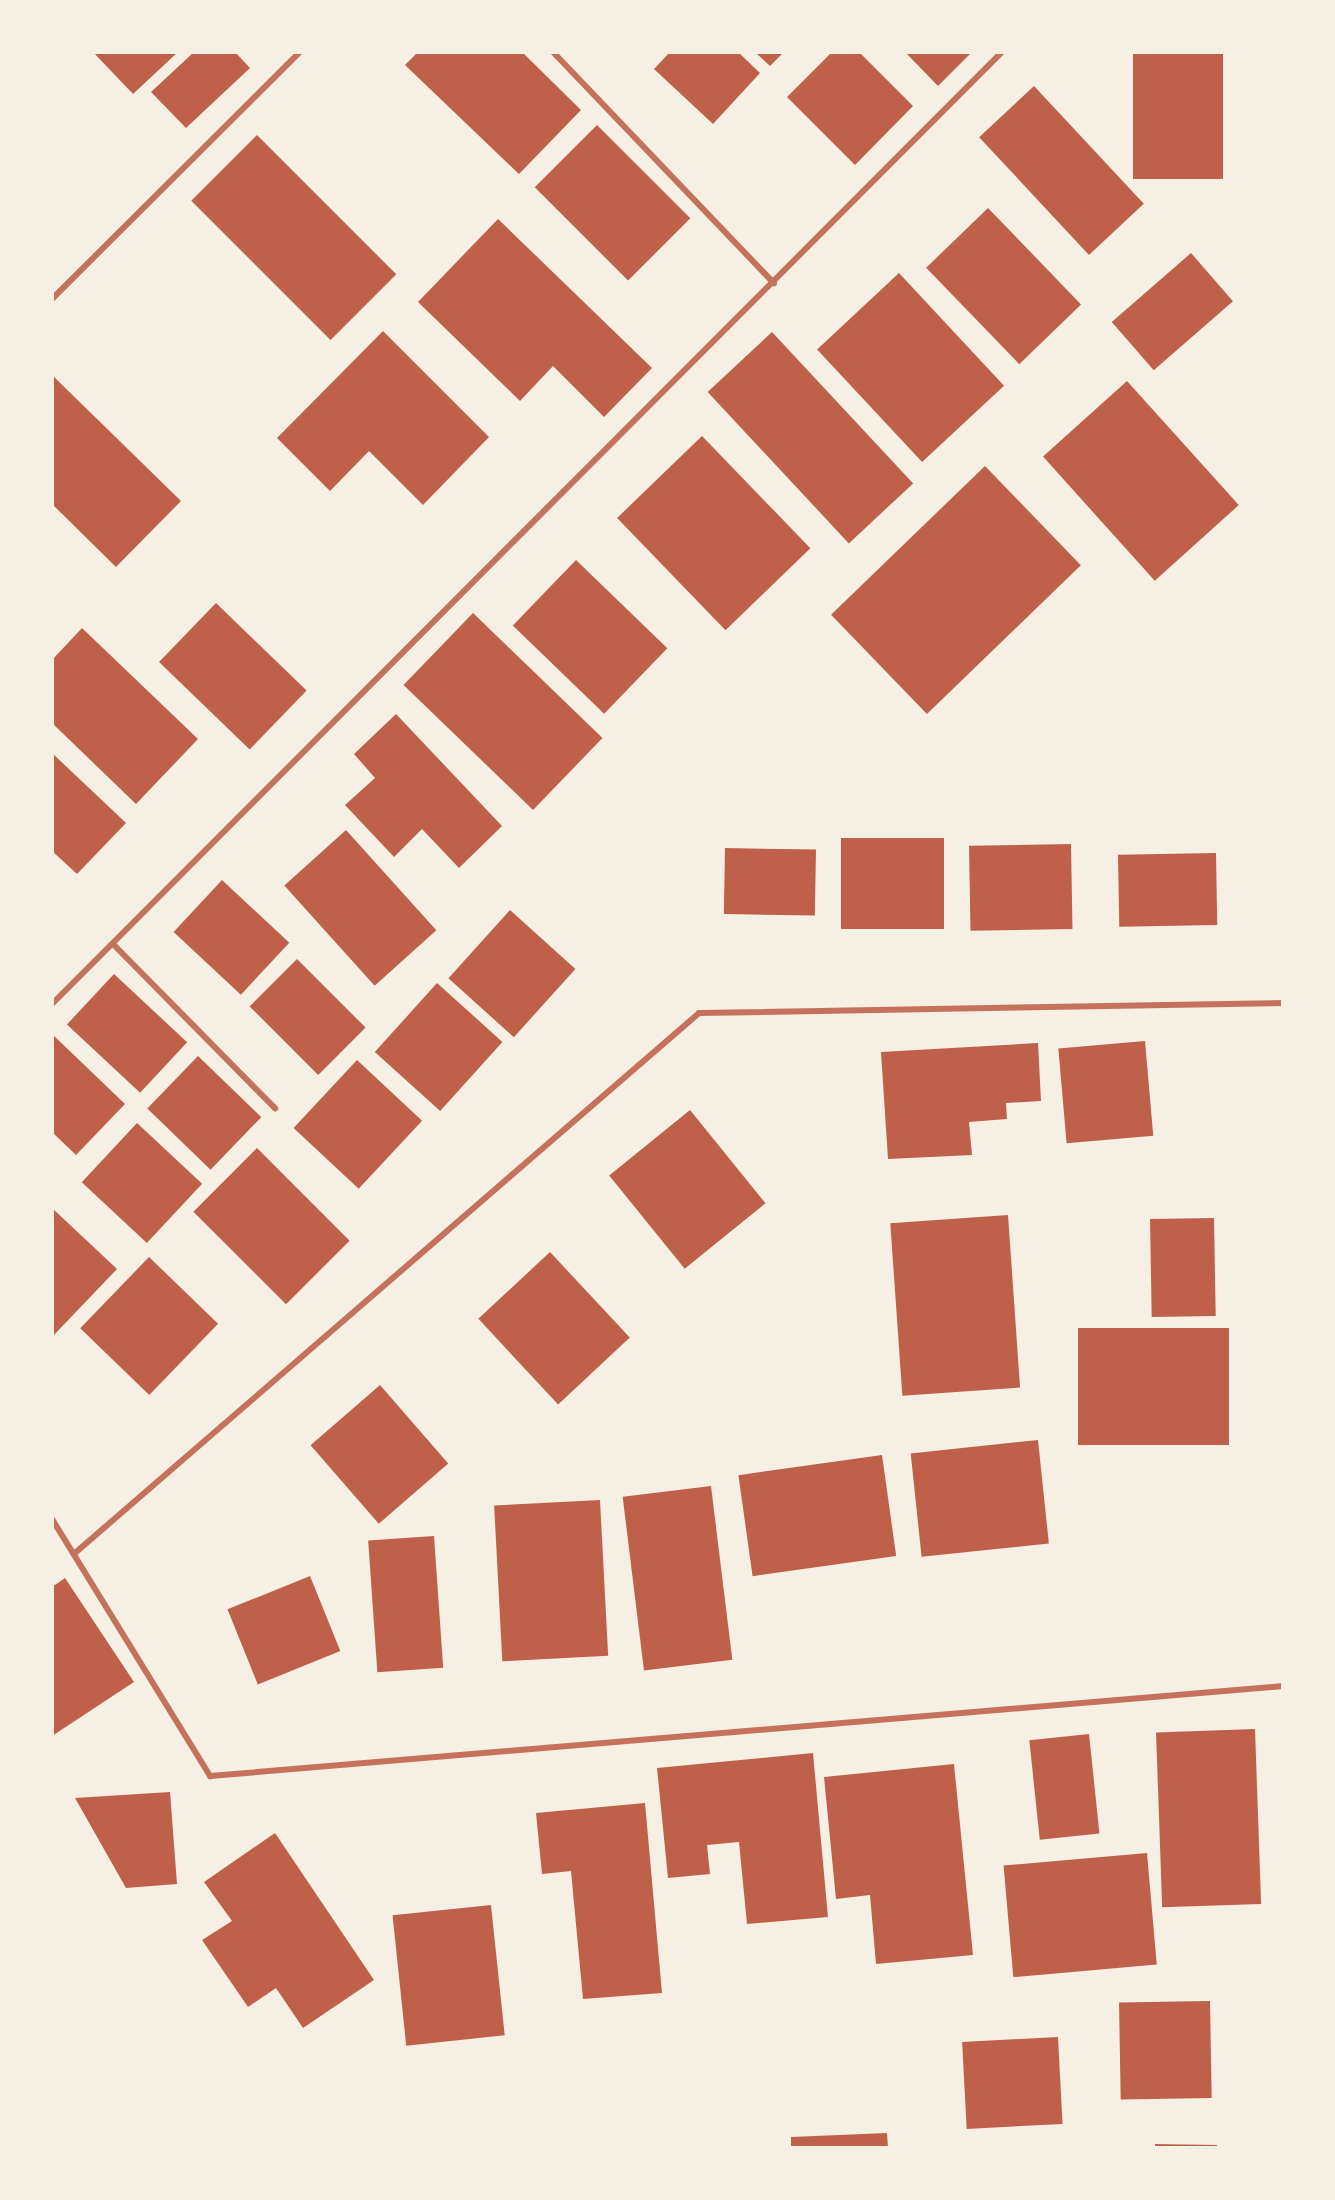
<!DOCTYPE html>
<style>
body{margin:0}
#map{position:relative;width:1335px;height:2200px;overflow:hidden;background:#f6efe4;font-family:"Space Grotesk",sans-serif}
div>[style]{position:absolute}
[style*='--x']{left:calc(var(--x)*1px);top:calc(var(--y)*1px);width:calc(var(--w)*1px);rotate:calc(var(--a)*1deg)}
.building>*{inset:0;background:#bf614a;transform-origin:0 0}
.service>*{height:6px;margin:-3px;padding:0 3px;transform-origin:3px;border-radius:3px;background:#c5725c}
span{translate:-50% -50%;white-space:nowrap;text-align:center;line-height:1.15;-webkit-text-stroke:7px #f6efe4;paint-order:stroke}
.frame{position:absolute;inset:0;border:54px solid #f6efe4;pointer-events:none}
</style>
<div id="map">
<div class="building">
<div style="clip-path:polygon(93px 52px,178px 52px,133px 94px)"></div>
<div style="clip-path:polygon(194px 52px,235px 52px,250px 68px,186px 128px,151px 92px)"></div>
<div style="clip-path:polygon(418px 52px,522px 52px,581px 110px,519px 174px,405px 65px)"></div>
<div style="clip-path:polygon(670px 52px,738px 52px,760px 73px,713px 124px,654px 69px)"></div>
<div style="clip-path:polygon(755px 52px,784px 52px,770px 66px)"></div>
<div style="clip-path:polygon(832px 52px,859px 52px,913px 106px,855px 165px,787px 97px)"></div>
<div style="clip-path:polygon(905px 52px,972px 52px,938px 86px)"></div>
<div style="left:1133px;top:52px;width:90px;height:127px"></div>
<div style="left:1034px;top:86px;width:161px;height:75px;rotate:47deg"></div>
<div style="left:597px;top:125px;width:132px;height:88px;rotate:45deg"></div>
<div style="left:257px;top:135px;width:197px;height:93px;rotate:45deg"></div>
<div style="left:988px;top:208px;width:134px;height:86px;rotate:46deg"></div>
<div style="clip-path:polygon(498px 219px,652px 368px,604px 417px,553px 366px,520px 401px,418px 302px)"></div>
<div style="left:1191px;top:253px;width:64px;height:105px;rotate:49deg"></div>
<div style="left:899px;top:273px;width:154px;height:112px;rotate:47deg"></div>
<div style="clip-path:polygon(383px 331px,489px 437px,423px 505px,369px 451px,330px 491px,277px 438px)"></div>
<div style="left:772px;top:332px;width:207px;height:88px;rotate:47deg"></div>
<div style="clip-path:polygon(52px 375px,181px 501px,116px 567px,52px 504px)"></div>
<div style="left:1127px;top:381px;width:167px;height:113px;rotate:48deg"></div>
<div style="left:702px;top:436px;width:156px;height:118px;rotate:46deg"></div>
<div style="left:985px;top:466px;width:138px;height:214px;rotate:46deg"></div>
<div style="left:576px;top:560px;width:127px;height:91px;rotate:44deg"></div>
<div style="left:216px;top:603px;width:126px;height:82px;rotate:44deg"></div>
<div style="left:473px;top:613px;width:180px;height:100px;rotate:44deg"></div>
<div style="clip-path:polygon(82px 628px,198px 739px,136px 804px,52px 723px,52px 660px)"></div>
<div style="clip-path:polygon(396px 714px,502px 826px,459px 868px,422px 829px,394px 857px,345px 805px,375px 778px,354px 754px)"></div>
<div style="clip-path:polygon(52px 753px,126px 823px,77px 874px,52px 851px)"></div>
<div style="left:346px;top:830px;width:135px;height:83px;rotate:48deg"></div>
<div style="left:841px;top:838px;width:103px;height:91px"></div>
<div style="left:1071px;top:844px;width:85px;height:102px;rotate:89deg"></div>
<div style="left:725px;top:848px;width:91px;height:66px;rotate:1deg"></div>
<div style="left:1216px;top:853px;width:72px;height:98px;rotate:89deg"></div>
<div style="left:222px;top:880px;width:92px;height:71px;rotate:43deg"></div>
<div style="left:510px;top:910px;width:88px;height:92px;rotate:42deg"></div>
<div style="left:297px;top:959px;width:97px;height:67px;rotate:45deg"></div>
<div style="left:114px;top:974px;width:100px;height:69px;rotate:43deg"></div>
<div style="left:437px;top:983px;width:88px;height:93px;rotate:42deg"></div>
<div style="clip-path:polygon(52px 1034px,125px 1104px,76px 1155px,52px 1132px)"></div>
<div style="left:1145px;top:1041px;width:95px;height:87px;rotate:85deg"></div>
<div style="clip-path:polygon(1038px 1043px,1041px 1101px,1006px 1103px,1007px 1119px,969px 1122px,972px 1155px,888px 1159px,881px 1052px)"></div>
<div style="left:198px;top:1056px;width:88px;height:73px;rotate:44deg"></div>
<div style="left:357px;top:1060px;width:89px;height:93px;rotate:43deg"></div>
<div style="left:690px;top:1110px;width:120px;height:104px;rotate:51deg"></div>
<div style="left:137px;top:1123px;width:89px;height:81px;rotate:43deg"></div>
<div style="left:257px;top:1148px;width:131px;height:90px;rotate:45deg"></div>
<div style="clip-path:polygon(52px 1208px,117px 1269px,52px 1337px)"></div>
<div style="left:1008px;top:1215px;width:173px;height:118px;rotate:86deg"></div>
<div style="left:1214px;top:1218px;width:98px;height:64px;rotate:89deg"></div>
<div style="left:550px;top:1252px;width:117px;height:98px;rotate:47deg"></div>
<div style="left:149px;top:1257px;width:96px;height:99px;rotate:44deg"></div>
<div style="left:1078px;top:1328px;width:151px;height:117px"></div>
<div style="left:380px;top:1385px;width:104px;height:92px;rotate:49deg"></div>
<div style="left:1038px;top:1440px;width:104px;height:128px;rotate:84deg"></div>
<div style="left:882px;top:1455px;width:102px;height:145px;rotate:82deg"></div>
<div style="left:711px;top:1486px;width:175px;height:89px;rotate:83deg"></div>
<div style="left:600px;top:1500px;width:156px;height:106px;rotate:87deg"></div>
<div style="left:434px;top:1536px;width:132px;height:66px;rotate:86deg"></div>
<div style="left:310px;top:1576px;width:81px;height:89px;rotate:68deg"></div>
<div style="clip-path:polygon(65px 1578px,134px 1682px,52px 1736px,52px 1587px)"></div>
<div style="left:1255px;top:1729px;width:175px;height:99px;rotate:88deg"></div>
<div style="left:1089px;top:1734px;width:100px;height:60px;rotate:84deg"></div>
<div style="clip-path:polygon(813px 1753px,828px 1917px,747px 1924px,739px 1842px,707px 1845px,710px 1874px,668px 1878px,657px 1768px)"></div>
<div style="clip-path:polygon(954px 1764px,973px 1955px,876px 1964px,870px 1895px,836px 1899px,824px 1777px)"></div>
<div style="clip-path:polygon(170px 1792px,177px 1884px,126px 1888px,75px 1798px)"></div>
<div style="clip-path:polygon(645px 1803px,662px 1993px,583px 1999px,571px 1871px,542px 1874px,536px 1813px)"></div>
<div style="clip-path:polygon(275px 1833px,374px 1980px,303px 2028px,276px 1988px,248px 2007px,202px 1940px,232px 1921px,204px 1882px)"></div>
<div style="left:1147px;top:1853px;width:112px;height:144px;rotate:85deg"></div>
<div style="left:491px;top:1905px;width:131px;height:99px;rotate:84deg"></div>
<div style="left:1210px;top:2001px;width:97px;height:91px;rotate:89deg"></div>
<div style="left:1058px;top:2037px;width:87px;height:96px;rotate:87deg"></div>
<div style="clip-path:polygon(887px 2133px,888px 2148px,791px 2148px,791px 2137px)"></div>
<div style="clip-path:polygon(1155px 2144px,1217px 2145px,1217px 2148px,1155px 2148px)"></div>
</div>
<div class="service">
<div style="--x:553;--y:52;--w:320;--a:46.3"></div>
<div style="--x:52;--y:299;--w:350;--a:-44.9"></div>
<div style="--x:113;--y:944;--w:231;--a:45.4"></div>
<div style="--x:52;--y:1004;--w:1345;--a:-45.06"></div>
<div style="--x:52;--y:1519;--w:302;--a:58.4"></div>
<div style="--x:210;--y:1776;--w:1077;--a:-4.79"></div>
<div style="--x:75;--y:1553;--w:825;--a:-40.87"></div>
<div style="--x:699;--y:1013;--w:584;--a:-0.98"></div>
</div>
<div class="frame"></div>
</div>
